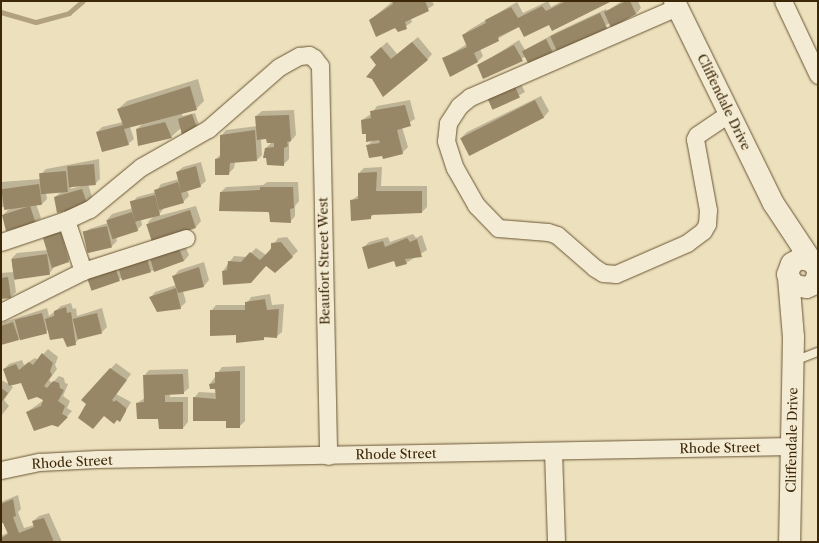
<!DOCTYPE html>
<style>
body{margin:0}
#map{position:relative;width:819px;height:543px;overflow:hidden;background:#ede0bc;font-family:"Libre Caslon Text",serif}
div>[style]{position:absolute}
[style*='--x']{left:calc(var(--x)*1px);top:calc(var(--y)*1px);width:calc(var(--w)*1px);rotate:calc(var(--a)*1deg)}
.shadow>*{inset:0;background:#0003}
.stream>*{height:4.5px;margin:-2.25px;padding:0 2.25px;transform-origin:2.25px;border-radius:2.25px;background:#b1a17f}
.building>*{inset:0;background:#988766;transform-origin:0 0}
.roads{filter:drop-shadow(0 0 1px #685535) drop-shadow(0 0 1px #685535)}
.service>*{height:8px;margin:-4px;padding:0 4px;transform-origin:4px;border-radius:4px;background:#f3ebd3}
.minor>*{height:17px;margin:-8.5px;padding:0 8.5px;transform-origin:8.5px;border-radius:8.5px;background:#f3ebd3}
.tertiary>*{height:21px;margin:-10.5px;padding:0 10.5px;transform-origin:10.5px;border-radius:10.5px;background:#f3ebd3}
span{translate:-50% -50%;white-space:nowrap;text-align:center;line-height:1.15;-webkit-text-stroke:3px #f3ebd3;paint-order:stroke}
.street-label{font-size:13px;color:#3c2708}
.frame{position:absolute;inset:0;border:2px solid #3c2708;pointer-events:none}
</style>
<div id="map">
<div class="shadow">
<div style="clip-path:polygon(393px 1px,432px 1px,434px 5px,411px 19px,412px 22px,399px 31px,396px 27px,370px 20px)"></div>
<div style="clip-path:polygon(548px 1px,551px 7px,562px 1px,610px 1px,550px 24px,520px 26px,480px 49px,483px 56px,477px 62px,443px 59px,467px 44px,463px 35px,469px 30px,517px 2px,523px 13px)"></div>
<div style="clip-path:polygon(622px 1px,638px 1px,641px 8px,636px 14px,610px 23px,554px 54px,525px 57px,484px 77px,478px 66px,519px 40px,525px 50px,557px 32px,606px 9px,607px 11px)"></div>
<div style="clip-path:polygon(418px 37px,432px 54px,427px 60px,377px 66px,376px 52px,387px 42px,397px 54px)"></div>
<div style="clip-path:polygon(518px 78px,525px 92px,494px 109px)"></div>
<div style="clip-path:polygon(198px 79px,204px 101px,196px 109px,181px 113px,183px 116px,195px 113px,200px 128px,181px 128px,171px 137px,137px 129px,143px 123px,130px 127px,134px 139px,128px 144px,97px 132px,102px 127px,123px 122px,118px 109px,127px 101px)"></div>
<div style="clip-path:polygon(541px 96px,549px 111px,544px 117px,469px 154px,462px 137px,467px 132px)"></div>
<div style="clip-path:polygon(410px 100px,415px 119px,402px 127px,408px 147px,402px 153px,383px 155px,367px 146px,373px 140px,362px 120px,371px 114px,377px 106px)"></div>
<div style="clip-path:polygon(294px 110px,296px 135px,289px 143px,289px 159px,284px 164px,266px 148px,272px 142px,267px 138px,261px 139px,262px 155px,257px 160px,235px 162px,234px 168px,229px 173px,216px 159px,221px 154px,221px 136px,226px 130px,257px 126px,256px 116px,262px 111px)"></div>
<div style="clip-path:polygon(evenodd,99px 159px,100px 179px,95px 184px,88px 184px,93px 200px,87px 205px,55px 197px,61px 192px,46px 193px,47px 199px,42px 204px,36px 204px,41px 218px,35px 223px,3px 215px,8px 210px,17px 207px,1px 207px,1px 182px,41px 179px,40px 175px,46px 169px,99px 159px,74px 185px,81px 186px,70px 189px,74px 185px)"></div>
<div style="clip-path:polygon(201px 162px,206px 181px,200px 186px,187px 190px,189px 196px,183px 202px,164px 208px,158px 216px,196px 206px,201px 221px,196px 227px,153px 239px,148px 222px,154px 216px,141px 220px,142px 225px,137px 230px,116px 236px,117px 241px,112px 246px,89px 253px,84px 234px,89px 229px,108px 223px,107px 220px,112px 214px,133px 208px,132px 203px,137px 197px,156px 192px,161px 184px,179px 179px,177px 172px,183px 167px)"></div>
<div style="clip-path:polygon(382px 167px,381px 186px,427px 186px,427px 207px,422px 212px,374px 214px,370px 218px,352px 200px,359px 195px,359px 173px,364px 168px)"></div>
<div style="clip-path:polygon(267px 182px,298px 182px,299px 201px,295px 206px,295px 216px,290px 222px,221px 192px,226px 187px,263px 185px)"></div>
<div style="clip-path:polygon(66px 228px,74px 255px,68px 261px,55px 266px,49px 274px,14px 278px,16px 292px,11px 297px,1px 298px,1px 273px,13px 272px,12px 258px,17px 253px,48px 250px,44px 238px,50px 233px)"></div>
<div style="clip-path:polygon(413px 234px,416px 238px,422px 235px,427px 250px,406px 263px,363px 248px,369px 242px,388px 237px,390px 242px)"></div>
<div style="clip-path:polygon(287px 237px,298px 251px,275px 272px,266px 265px,223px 271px,234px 256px,247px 257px,256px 248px,266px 255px,278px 238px)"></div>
<div style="clip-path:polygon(183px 241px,189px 255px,184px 261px,122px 280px,122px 277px,119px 280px,86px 272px)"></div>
<div style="clip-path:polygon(204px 262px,209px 280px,204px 286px,183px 291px,186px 302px,180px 308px,150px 298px,155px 292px,176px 285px,174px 276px,179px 270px)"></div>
<div style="clip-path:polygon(270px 294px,272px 305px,284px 304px,282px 332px,276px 337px,266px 336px,263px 339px,237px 334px,211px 311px,216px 305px,246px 305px,251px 297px)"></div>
<div style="clip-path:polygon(71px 303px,73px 309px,76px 308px,77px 316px,102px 308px,107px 327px,102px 332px,80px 337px,75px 344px,49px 330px,1px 344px,1px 323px,47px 308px,49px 316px,61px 306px)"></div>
<div style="clip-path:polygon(48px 349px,58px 357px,55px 365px,57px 369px,49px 380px,52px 383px,59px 376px,64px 378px,65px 383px,68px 384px,63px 396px,70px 401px,67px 408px,72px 411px,58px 426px,27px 412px,44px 400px,22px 382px,10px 385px,13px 387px,4px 400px,9px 406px,1px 416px,1px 380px,9px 384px,4px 369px,9px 364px,22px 360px,24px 365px,35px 358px,38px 360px)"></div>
<div style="clip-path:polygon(116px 363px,131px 374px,116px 394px,131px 402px,120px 421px,82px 400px)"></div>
<div style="clip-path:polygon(245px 366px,245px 421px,239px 427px,194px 398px,199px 392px,216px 393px,216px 388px,210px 384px,222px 367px)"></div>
<div style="clip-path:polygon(188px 369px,189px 388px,183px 393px,170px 394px,170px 397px,188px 397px,188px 422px,183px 428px,159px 418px,137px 403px,145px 398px,144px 376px,149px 370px)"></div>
<div style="clip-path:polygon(18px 495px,21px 509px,18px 512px,24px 528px,34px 525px,33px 521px,39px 516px,49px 513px,62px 542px,1px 542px,1px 536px,9px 532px,4px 522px,1px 522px,1px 502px)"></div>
</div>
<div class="stream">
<div style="--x:1;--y:12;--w:36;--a:16"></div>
<div style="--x:36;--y:22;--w:34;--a:-15"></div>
<div style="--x:69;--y:13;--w:18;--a:-41"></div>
</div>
<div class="building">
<div style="clip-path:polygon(392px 1px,425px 1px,429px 11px,405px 22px,407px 29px,398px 32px,395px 28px,376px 37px,369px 20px,393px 4px)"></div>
<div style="clip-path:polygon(566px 1px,612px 1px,552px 31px,549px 25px,524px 37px,519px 27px,498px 37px,499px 41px,474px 53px,478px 62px,450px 77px,442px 58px,467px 47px,462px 35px,486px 23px,485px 20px,511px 7px,518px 18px,542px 6px,546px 11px)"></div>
<div style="clip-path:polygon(626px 1px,630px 1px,636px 14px,611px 28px,604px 12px)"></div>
<div style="left:600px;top:13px;width:17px;height:55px;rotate:65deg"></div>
<div style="left:546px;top:39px;width:18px;height:27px;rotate:63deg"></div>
<div style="clip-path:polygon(412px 42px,428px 60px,383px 97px,372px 79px,366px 77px,376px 65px,370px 57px,381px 47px,391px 59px)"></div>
<div style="clip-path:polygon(514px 45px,523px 61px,483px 79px,477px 65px)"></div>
<div style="left:513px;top:82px;width:17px;height:30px;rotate:66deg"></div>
<div style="clip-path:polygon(190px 86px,197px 110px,124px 129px,129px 145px,102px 152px,96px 132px,123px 125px,117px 109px)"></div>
<div style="left:535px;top:100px;width:20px;height:84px;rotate:63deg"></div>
<div style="clip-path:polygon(405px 105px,411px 126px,397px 130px,403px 154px,383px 159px,382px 156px,369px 158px,366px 145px,380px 143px,379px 140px,366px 142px,366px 134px,362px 134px,361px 120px,371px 118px,370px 111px)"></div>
<div style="clip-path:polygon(192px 114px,198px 131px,182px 135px,178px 119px)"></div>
<div style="clip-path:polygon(289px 115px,291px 141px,287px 142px,288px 146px,284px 148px,284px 166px,267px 165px,266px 158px,263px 158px,265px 148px,274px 147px,274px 143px,267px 143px,266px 139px,257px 140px,255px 116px)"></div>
<div style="clip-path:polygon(165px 122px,172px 138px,138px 146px,136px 129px)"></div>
<div style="clip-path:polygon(255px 130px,257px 161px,230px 163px,229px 175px,215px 175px,215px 159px,220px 158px,220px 135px)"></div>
<div style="left:94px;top:164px;width:21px;height:27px;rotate:85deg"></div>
<div style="clip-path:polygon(196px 166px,201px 187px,181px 193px,184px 203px,159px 210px,154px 190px,178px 182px,181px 191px,176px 172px)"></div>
<div style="left:66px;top:171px;width:21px;height:27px;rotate:85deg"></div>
<div style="clip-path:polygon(377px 172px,376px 191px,422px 191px,422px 213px,371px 215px,371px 219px,351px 221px,350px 200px,358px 199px,358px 173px)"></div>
<div style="left:39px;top:184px;width:21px;height:38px;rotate:82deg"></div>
<div style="clip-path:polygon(260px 187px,293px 187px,294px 208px,290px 209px,291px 223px,270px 222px,269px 212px,219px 211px,220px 192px,260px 190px)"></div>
<div style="clip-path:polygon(82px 189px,88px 206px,57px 213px,54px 197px)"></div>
<div style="left:155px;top:195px;width:21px;height:26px;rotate:76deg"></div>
<div style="clip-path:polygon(30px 206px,36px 224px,6px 231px,2px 215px)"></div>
<div style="left:190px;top:210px;width:19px;height:46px;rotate:72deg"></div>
<div style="left:132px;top:212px;width:20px;height:27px;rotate:72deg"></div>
<div style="left:107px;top:226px;width:22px;height:25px;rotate:77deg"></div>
<div style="clip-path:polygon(52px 233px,61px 233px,69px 262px,52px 268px,43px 238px)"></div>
<div style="clip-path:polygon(407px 238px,410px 242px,417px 239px,422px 257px,405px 259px,407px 264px,396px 267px,394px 261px,368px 269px,362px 247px,383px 241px,385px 247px)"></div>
<div style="clip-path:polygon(281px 242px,293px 257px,275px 273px,266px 266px,251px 283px,223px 285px,222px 271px,227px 270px,228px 261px,241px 262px,250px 252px,260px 260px,271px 249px,271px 243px)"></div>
<div style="clip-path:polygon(178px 246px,184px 261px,154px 272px,149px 254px)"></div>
<div style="left:47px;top:254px;width:21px;height:36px;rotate:82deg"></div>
<div style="left:146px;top:255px;width:18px;height:30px;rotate:74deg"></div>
<div style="left:114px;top:264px;width:18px;height:30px;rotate:71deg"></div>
<div style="clip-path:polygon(199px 267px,204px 287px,178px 293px,172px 276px)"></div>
<div style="clip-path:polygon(8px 277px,11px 298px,1px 299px,1px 278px)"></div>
<div style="clip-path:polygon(176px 288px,181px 309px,157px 312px,149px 297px)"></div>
<div style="clip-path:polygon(265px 299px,267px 310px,279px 309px,277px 338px,264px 337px,264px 340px,236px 343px,236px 335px,210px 336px,210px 310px,245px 310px,245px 302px)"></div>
<div style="clip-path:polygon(66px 307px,67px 313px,71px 312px,76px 345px,67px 347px,63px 338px,50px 340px,45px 319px,54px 316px,54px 311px)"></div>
<div style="left:42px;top:313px;width:21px;height:28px;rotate:76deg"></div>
<div style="left:97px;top:313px;width:21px;height:25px;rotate:76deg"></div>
<div style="clip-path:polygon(13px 322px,19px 340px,1px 345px,1px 326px)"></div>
<div style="clip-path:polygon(42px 353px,53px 363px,50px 371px,52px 375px,44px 386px,47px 388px,53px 381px,59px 383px,60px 388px,64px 390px,58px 401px,65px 406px,62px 414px,68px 417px,58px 427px,52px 425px,34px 431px,26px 412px,41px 406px,43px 400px,37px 397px,28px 400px,21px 383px,9px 386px,3px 369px,16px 364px,19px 370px,29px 362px,33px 365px)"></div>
<div style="clip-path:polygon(110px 368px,127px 380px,112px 400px,114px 402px,116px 400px,126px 408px,126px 411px,120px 422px,117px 420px,114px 424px,104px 416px,93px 429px,78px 418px,86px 404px,81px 400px)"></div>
<div style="clip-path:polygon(240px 371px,240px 428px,226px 428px,226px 421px,193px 421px,193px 397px,216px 399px,215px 389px,210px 389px,209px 384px,215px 383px,215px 372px)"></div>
<div style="clip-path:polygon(183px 374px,184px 394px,165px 395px,165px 402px,183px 402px,183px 429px,159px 429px,158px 419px,137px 419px,136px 403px,144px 402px,143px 375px)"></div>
<div style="clip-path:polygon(1px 388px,8px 393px,1px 403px)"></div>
<div style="clip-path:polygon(13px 499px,16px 516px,13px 517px,19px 533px,34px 527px,32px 521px,44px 518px,54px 542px,1px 542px,1px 538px,8px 534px,3px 523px,1px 523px,1px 504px)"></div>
</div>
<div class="roads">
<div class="service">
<div style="--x:794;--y:361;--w:26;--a:-21"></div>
</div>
<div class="minor">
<div style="--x:783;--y:1;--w:82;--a:64.7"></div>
<div style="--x:677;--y:7;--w:226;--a:156.5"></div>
<div style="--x:470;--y:97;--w:14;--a:141"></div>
<div style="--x:459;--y:106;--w:20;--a:123"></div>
<div style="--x:448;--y:123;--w:18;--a:96"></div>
<div style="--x:446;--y:141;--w:28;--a:72"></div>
<div style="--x:455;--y:168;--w:43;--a:60.4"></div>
<div style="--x:476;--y:205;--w:32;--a:46"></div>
<div style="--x:498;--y:228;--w:50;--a:4.6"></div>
<div style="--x:548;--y:232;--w:9;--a:18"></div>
<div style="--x:557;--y:235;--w:50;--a:41"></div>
<div style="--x:595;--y:268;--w:9;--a:32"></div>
<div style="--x:603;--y:273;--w:13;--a:4"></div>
<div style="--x:616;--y:274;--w:77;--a:-23.6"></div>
<div style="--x:687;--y:243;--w:20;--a:-37"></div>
<div style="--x:703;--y:231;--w:8;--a:-60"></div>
<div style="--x:707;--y:224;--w:14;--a:-86"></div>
<div style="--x:708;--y:210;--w:72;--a:-100.4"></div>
<div style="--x:695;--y:139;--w:4;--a:-63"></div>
<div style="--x:697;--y:135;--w:40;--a:-34"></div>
<div style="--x:66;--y:220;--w:54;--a:71.6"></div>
<div style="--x:83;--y:271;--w:108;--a:-17.8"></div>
<div style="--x:1;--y:242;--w:69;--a:-18.7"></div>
<div style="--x:66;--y:220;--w:26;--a:-25"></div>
<div style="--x:90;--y:209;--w:66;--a:-39.5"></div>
<div style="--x:141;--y:167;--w:77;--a:-29.6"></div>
<div style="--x:208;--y:129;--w:94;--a:-41.1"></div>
<div style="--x:279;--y:67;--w:23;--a:-29"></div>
<div style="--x:299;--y:56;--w:10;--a:-6"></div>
<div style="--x:309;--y:55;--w:6;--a:31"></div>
<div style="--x:314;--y:58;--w:10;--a:53"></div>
<div style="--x:320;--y:66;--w:390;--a:88.8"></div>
<div style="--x:1;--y:312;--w:92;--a:-26.6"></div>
<div style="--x:553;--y:451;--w:91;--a:88.1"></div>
<div style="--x:1;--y:470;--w:39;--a:-12"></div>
<div style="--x:39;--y:462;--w:58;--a:-3"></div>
<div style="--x:97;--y:459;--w:695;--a:-1.07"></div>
</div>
<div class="tertiary">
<div style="--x:674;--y:1;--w:225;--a:63.9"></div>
<div style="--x:773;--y:203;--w:67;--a:56.5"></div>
<div style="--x:788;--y:277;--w:60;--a:85.2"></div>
<div style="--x:793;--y:337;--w:205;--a:91.1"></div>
<div style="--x:814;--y:283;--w:13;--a:-72"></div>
<div style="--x:818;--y:271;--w:12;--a:-121"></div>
<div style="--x:812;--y:261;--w:12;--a:-166"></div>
<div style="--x:800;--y:258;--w:10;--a:151"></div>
<div style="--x:791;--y:263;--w:12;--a:110"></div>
<div style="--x:787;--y:274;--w:13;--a:58"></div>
<div style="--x:794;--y:285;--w:12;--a:9"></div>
<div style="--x:806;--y:287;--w:13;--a:-23"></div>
</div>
</div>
<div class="street-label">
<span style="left:724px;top:102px;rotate:64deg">Cliffendale Drive</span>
<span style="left:324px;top:261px;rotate:-91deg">Beaufort Street West</span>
<span style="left:792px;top:440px;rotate:-89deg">Cliffendale Drive</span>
<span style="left:720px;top:448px;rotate:-1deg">Rhode Street</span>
<span style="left:396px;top:454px;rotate:-1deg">Rhode Street</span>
<span style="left:72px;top:462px;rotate:-3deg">Rhode Street</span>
</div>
<div class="frame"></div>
</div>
